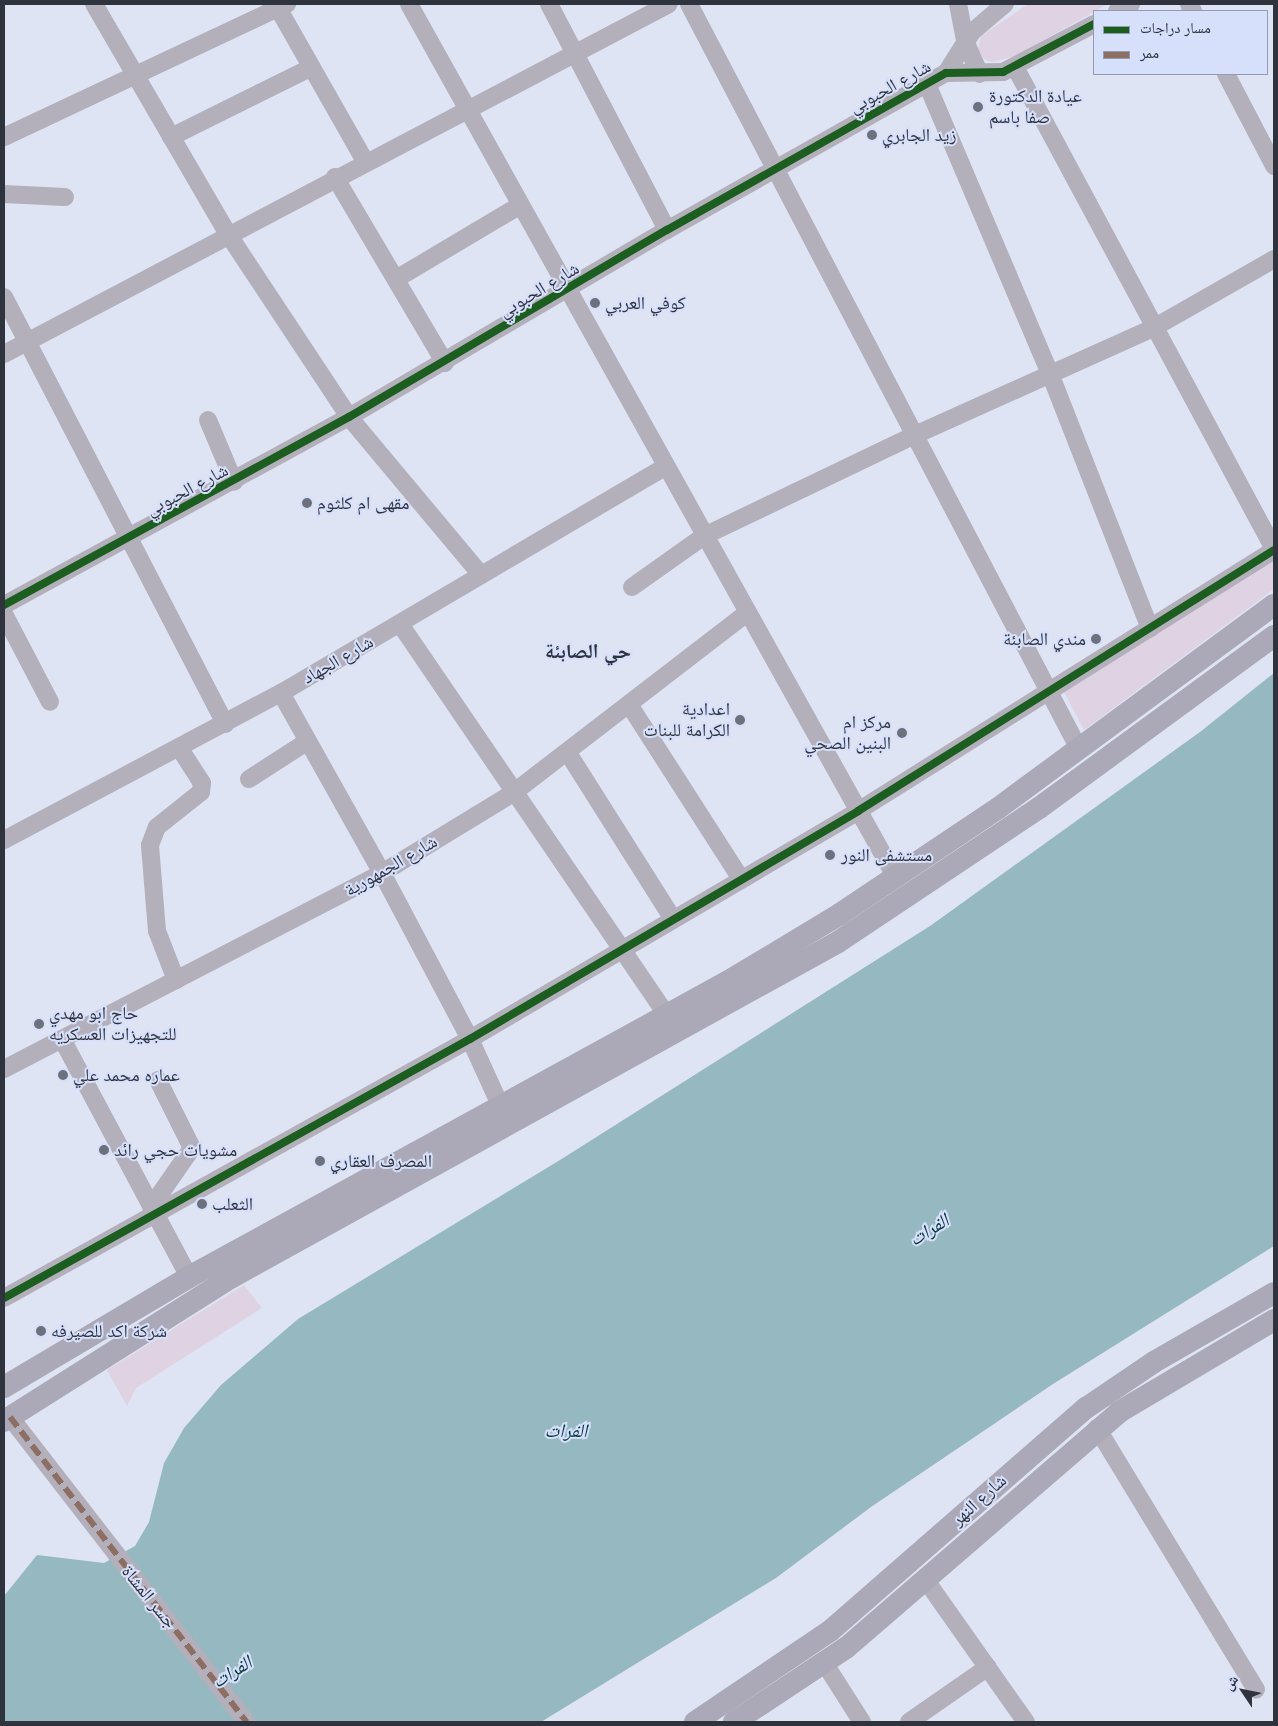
<!DOCTYPE html>
<meta charset="utf-8">
<style>
body{margin:0}
#map{position:relative;width:1278px;height:1726px;overflow:hidden;background:#dee4f3;font-family:Montserrat,"Noto Naskh Arabic",sans-serif}
div>[style]{position:absolute}
[style*='--x']{left:calc(var(--x)*1px);top:calc(var(--y)*1px);width:calc(var(--w)*1px);rotate:calc(var(--a)*1deg)}
.green>*{inset:0;background:#ded2e3}
.water>*{inset:0;background:#96b9c1}
.minor>*{height:18px;margin:-9px;padding:0 9px;transform-origin:9px;border-radius:9px;background:#b3afbb}
.major>*{height:22px;margin:-11px;padding:0 11px;transform-origin:11px;border-radius:11px;background:#aba8b8}
.quiet>*{height:6px;margin-top:-3px;transform-origin:0;background:repeating-linear-gradient(90deg,#8d6e63 0 12px,transparent 0 18px)}
.cycleway>*{height:8px;margin:-4px;padding:0 4px;transform-origin:4px;border-radius:4px;background:#1b5e20}
.dots>*{width:14px;height:14px;translate:-50% -50%;box-sizing:border-box;border:2px solid #d6e0fb;border-radius:50%}
span{translate:-50% -50%;white-space:nowrap;text-align:center;line-height:1.15;-webkit-text-stroke:4px #d6e0fb;paint-order:stroke}
.street-label{font-size:18px;color:#2f333e}
.poi-label{font-size:18px;color:#2f333e}
.left{translate:0 -50%;text-align:left}
.right{translate:-100% -50%;text-align:right}
.water-label{font-size:19px;color:#09393e;font-style:italic}
.quarter-label{font-size:20px;color:#2f333e;font-weight:700}
.frame{position:absolute;inset:0;border:5px solid #2f333e;pointer-events:none}
.legend{position:absolute;left:1093px;top:10px;width:175px;height:65px;box-sizing:border-box;background:#d6e0fb;border:1px solid #939baf;margin:0;padding:6px 9px;list-style:none;font-size:15px;color:#2f333e}
.legend li{display:flex;align-items:center;gap:10px;height:25px}
.legend b{width:25px;border:1px solid #939baf}
.north{position:absolute;left:1218px;top:1666px;width:50px;height:50px;-webkit-text-stroke:4px #d6e0fb;paint-order:stroke;rotate:304deg;font-size:14px;font-weight:700;line-height:20px;text-align:center;color:#2f333e}
.north::after{content:'';display:block;margin:auto;width:18px;height:22px;background:#2f333e;clip-path:polygon(50% 0,100% 100%,50% 72%,0 100%)}
</style>
<div id="map">
<div class="green">
<div style="clip-path:polygon(1028px 4px,1108px 4px,1015px 56px,992px 62px,984px 59px,978px 50px,981px 36px)"></div>
<div style="clip-path:polygon(1274px 559px,1274px 589px,1084px 730px,1064px 692px)"></div>
<div style="clip-path:polygon(244px 1285px,262px 1308px,136px 1388px,127px 1406px,107px 1370px)"></div>
</div>
<div class="water">
<div style="clip-path:polygon(1274px 673px,1274px 1246px,1053px 1384px,871px 1507px,776px 1578px,541px 1722px,4px 1722px,4px 1596px,37px 1555px,104px 1563px,135px 1546px,149px 1522px,164px 1463px,184px 1428px,221px 1385px,298px 1319px,560px 1160px,930px 926px,1200px 732px)"></div>
</div>
<div class="minor">
<div style="--x:94;--y:4;--w:266;--a:59.8"></div>
<div style="--x:228;--y:234;--w:219;--a:56.5"></div>
<div style="--x:349;--y:417;--w:206;--a:50.1"></div>
<div style="--x:409;--y:4;--w:1001;--a:60.87"></div>
<div style="--x:549;--y:4;--w:255;--a:62.4"></div>
<div style="--x:689;--y:4;--w:841;--a:62.37"></div>
<div style="--x:958;--y:4;--w:38;--a:79"></div>
<div style="--x:965;--y:41;--w:36;--a:66"></div>
<div style="--x:1189;--y:4;--w:8;--a:60"></div>
<div style="--x:278;--y:8;--w:176;--a:60.4"></div>
<div style="--x:1117;--y:11;--w:16;--a:-27"></div>
<div style="--x:1015;--y:67;--w:547;--a:61.75"></div>
<div style="--x:946;--y:73;--w:49;--a:-57.6"></div>
<div style="--x:972;--y:32;--w:43;--a:-40.3"></div>
<div style="--x:1226;--y:74;--w:104;--a:62.4"></div>
<div style="--x:927;--y:84;--w:317;--a:67"></div>
<div style="--x:1051;--y:376;--w:271;--a:68.6"></div>
<div style="--x:4;--y:137;--w:313;--a:-25.2"></div>
<div style="--x:171;--y:137;--w:157;--a:-26.4"></div>
<div style="--x:335;--y:177;--w:216;--a:59.4"></div>
<div style="--x:4;--y:194;--w:61;--a:2.8"></div>
<div style="--x:396;--y:279;--w:143;--a:-30.7"></div>
<div style="--x:4;--y:297;--w:481;--a:62.6"></div>
<div style="--x:4;--y:354;--w:751;--a:-27.76"></div>
<div style="--x:208;--y:420;--w:67;--a:67.2"></div>
<div style="--x:632;--y:587;--w:88;--a:-35.3"></div>
<div style="--x:704;--y:536;--w:234;--a:-25.6"></div>
<div style="--x:915;--y:435;--w:263;--a:-24.2"></div>
<div style="--x:1155;--y:327;--w:137;--a:-29.7"></div>
<div style="--x:4;--y:605;--w:393;--a:-28.6"></div>
<div style="--x:349;--y:417;--w:369;--a:-30.5"></div>
<div style="--x:667;--y:230;--w:320;--a:-29.4"></div>
<div style="--x:946;--y:73;--w:57;--a:-1"></div>
<div style="--x:1003;--y:72;--w:103;--a:-27.8"></div>
<div style="--x:4;--y:614;--w:99;--a:62.4"></div>
<div style="--x:400;--y:624;--w:473;--a:55.7"></div>
<div style="--x:281;--y:693;--w:206;--a:60.7"></div>
<div style="--x:382;--y:873;--w:188;--a:62.1"></div>
<div style="--x:470;--y:1039;--w:75;--a:65.5"></div>
<div style="--x:630;--y:706;--w:206;--a:57.3"></div>
<div style="--x:568;--y:753;--w:196;--a:57.7"></div>
<div style="--x:249;--y:779;--w:70;--a:-32.8"></div>
<div style="--x:4;--y:840;--w:314;--a:-28"></div>
<div style="--x:281;--y:693;--w:446;--a:-30.5"></div>
<div style="--x:176;--y:980;--w:53;--a:-111.2"></div>
<div style="--x:157;--y:931;--w:86;--a:-94.7"></div>
<div style="--x:150;--y:845;--w:19;--a:-69"></div>
<div style="--x:157;--y:827;--w:56;--a:-38.5"></div>
<div style="--x:201;--y:792;--w:9;--a:-84"></div>
<div style="--x:202;--y:783;--w:40;--a:-122.9"></div>
<div style="--x:62;--y:1039;--w:270;--a:61.9"></div>
<div style="--x:4;--y:1069;--w:426;--a:-27.4"></div>
<div style="--x:382;--y:873;--w:153;--a:-31.4"></div>
<div style="--x:513;--y:793;--w:295;--a:-37.6"></div>
<div style="--x:151;--y:1207;--w:72;--a:-55.2"></div>
<div style="--x:192;--y:1148;--w:76;--a:-116.6"></div>
<div style="--x:4;--y:1298;--w:533;--a:-29.07"></div>
<div style="--x:470;--y:1039;--w:450;--a:-30.4"></div>
<div style="--x:858;--y:811;--w:491;--a:-32.1"></div>
<div style="--x:10;--y:1417;--w:386;--a:52.2"></div>
<div style="--x:1097;--y:1428;--w:306;--a:58.7"></div>
<div style="--x:925;--y:1579;--w:175;--a:54.8"></div>
<div style="--x:825;--y:1664;--w:69;--a:57.5"></div>
<div style="--x:909;--y:1722;--w:96;--a:-34.8"></div>
</div>
<div class="major">
<div style="--x:4;--y:1387;--w:215;--a:-30.7"></div>
<div style="--x:189;--y:1277;--w:614;--a:-28.74"></div>
<div style="--x:727;--y:982;--w:132;--a:-31"></div>
<div style="--x:840;--y:914;--w:189;--a:-33.8"></div>
<div style="--x:997;--y:809;--w:344;--a:-36.4"></div>
<div style="--x:4;--y:1421;--w:270;--a:-32.3"></div>
<div style="--x:232;--y:1277;--w:692;--a:-28.93"></div>
<div style="--x:838;--y:942;--w:242;--a:-33.7"></div>
<div style="--x:1039;--y:808;--w:291;--a:-36.2"></div>
<div style="--x:695;--y:1722;--w:163;--a:-34"></div>
<div style="--x:830;--y:1631;--w:340;--a:-41.1"></div>
<div style="--x:1086;--y:1408;--w:82;--a:-34.1"></div>
<div style="--x:1154;--y:1362;--w:138;--a:-29.9"></div>
<div style="--x:734;--y:1722;--w:134;--a:-33.5"></div>
<div style="--x:846;--y:1648;--w:361;--a:-40.8"></div>
<div style="--x:1119;--y:1412;--w:180;--a:-30.7"></div>
</div>
<div class="quiet">
<div style="--x:10;--y:1417;--w:386;--a:52.2"></div>
</div>
<div class="cycleway">
<div style="--x:4;--y:605;--w:393;--a:-28.6"></div>
<div style="--x:349;--y:417;--w:369;--a:-30.5"></div>
<div style="--x:667;--y:230;--w:320;--a:-29.4"></div>
<div style="--x:946;--y:73;--w:57;--a:-1"></div>
<div style="--x:1003;--y:72;--w:103;--a:-27.8"></div>
<div style="--x:4;--y:1298;--w:533;--a:-29.07"></div>
<div style="--x:470;--y:1039;--w:450;--a:-30.4"></div>
<div style="--x:858;--y:811;--w:491;--a:-32.1"></div>
</div>
<div class="dots">
<div style="left:978px;top:107px;background:#6c717d"></div>
<div style="left:872px;top:135px;background:#6c717d"></div>
<div style="left:595px;top:303px;background:#6c717d"></div>
<div style="left:307px;top:503px;background:#6c717d"></div>
<div style="left:1096px;top:639px;background:#6c717d"></div>
<div style="left:740px;top:720px;background:#6c717d"></div>
<div style="left:902px;top:733px;background:#6c717d"></div>
<div style="left:830px;top:855px;background:#6c717d"></div>
<div style="left:39px;top:1024px;background:#6c717d"></div>
<div style="left:63px;top:1075px;background:#6c717d"></div>
<div style="left:104px;top:1150px;background:#6c717d"></div>
<div style="left:320px;top:1161px;background:#6c717d"></div>
<div style="left:202px;top:1204px;background:#6c717d"></div>
<div style="left:41px;top:1331px;background:#6c717d"></div>
</div>
<div class="street-label">
<span style="left:890px;top:87px;rotate:-29deg">شارع الحبوبي</span>
<span style="left:539px;top:290px;rotate:-31deg">شارع الحبوبي</span>
<span style="left:187px;top:490px;rotate:-28deg">شارع الحبوبي</span>
<span style="left:338px;top:660px;rotate:-30deg">شارع الجهاد</span>
<span style="left:391px;top:866px;rotate:-30deg">شارع الجمهورية</span>
<span style="left:979px;top:1500px;rotate:-42deg">شارع النهر</span>
<span style="left:149px;top:1597px;rotate:51deg">جسر المشاة</span>
</div>
<div class="poi-label">
<span class="left" style="left:989px;top:107px">عيادة الدكتورة<br>صفا باسم</span>
<span class="left" style="left:882px;top:135px">زيد الجابري</span>
<span class="left" style="left:605px;top:303px">كوفي العربي</span>
<span class="left" style="left:317px;top:503px">مقهى ام كلثوم</span>
<span class="right" style="left:1086px;top:639px">مندي الصابئة</span>
<span class="right" style="left:730px;top:720px">اعدادية<br>الكرامة للبنات</span>
<span class="right" style="left:891px;top:733px">مركز ام<br>البنين الصحي</span>
<span class="left" style="left:841px;top:855px">مستشفى النور</span>
<span class="left" style="left:49px;top:1024px">حاج ابو مهدي<br>للتجهيزات العسكريه</span>
<span class="left" style="left:73px;top:1075px">عماره محمد علي</span>
<span class="left" style="left:114px;top:1150px">مشويات حجي رائد</span>
<span class="left" style="left:330px;top:1161px">المصرف العقاري</span>
<span class="left" style="left:212px;top:1204px">الثعلب</span>
<span class="left" style="left:51px;top:1331px">شركة اكد للصيرفه</span>
</div>
<div class="water-label">
<span style="left:929px;top:1230px;rotate:-32deg">الفرات</span>
<span style="left:566px;top:1431px">الفرات</span>
<span style="left:232px;top:1672px;rotate:-32deg">الفرات</span>
</div>
<div class="quarter-label">
<span style="left:588px;top:651px">حي الصابئة</span>
</div>
<div class="frame"></div>
<ul class="legend">
<li><b style="height:6px;background:#1b5e20"></b>مسار دراجات</li>
<li><b style="height:6px;background:#8d6e63"></b>ممر</li>
</ul>
<div class="north">ش</div>
</div>
